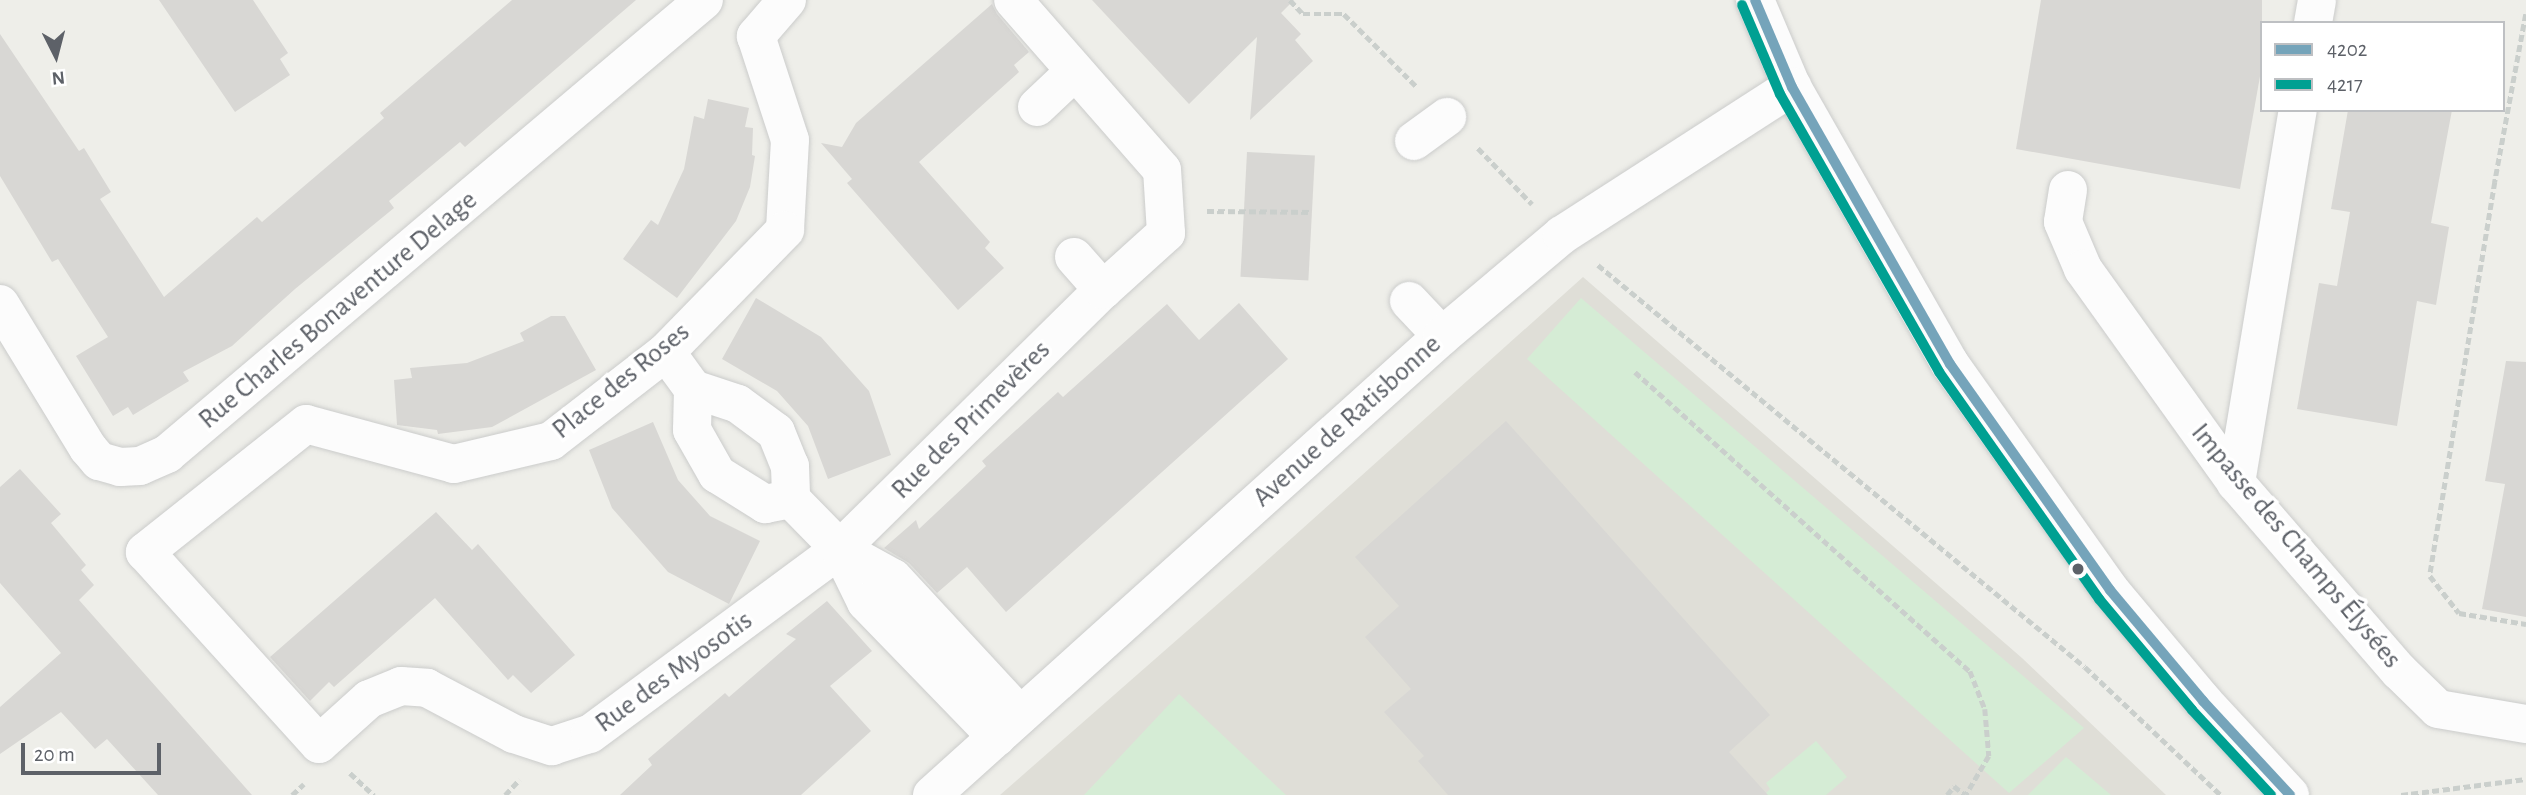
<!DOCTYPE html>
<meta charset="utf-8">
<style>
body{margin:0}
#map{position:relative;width:2526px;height:795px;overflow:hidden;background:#eeeee9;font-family:"Alegreya Sans",sans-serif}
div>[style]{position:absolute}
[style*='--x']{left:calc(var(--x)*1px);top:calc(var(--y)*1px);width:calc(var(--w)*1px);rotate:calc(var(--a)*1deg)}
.education>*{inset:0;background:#dfded7}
.green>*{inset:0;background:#d5ecd5}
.building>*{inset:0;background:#d8d7d4;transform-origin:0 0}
.path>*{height:4.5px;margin-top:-2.25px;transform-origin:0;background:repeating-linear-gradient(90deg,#cacfcc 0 7px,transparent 0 10.5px)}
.roads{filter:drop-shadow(0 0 2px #cbcccb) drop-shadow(0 0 2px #cbcccb)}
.minor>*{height:38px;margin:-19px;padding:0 19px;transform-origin:19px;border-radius:19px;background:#fcfcfc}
.bus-1>*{height:10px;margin:-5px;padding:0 5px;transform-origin:5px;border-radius:5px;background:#75a4ba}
.bus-2>*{height:10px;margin:-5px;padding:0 5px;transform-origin:5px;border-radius:5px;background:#00a092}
.dots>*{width:19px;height:19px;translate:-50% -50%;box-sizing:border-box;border:4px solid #fff;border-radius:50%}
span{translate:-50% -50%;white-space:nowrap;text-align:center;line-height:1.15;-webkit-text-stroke:7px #fff;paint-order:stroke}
.street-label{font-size:28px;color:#5d6168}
.legend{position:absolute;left:2260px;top:21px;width:245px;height:91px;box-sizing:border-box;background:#fff;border:2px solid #bec0c3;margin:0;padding:9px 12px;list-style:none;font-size:21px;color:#5d6168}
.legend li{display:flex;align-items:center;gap:14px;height:35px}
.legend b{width:35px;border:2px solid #bec0c3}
.north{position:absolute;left:21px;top:21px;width:70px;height:70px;-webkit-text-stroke:5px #fff;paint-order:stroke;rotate:174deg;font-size:19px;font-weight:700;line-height:28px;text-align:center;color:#5d6168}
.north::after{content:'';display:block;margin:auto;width:24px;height:32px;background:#5d6168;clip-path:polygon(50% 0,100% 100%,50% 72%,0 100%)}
.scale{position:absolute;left:21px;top:743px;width:140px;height:32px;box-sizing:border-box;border:4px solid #5d6168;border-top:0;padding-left:9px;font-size:21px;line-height:24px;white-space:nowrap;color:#5d6168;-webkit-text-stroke:5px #fff;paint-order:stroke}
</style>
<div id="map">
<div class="education">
<div style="clip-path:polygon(1583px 277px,2022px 658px,2166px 795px,1000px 795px,1244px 581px)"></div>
</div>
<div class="green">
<div style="clip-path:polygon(1581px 298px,2084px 728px,2009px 793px,1527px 359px)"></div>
<div style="clip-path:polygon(1179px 694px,1286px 795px,1084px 795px)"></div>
<div style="clip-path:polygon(1816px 741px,1847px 777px,1826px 795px,1764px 795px,1770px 789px,1766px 783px)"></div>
<div style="clip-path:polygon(2066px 757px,2111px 795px,2028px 795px)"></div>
</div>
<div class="building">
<div style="clip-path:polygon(159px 0,253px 0,288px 53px,280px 59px,290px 75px,235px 112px)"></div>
<div style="clip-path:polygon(512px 0,636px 0,465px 147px,460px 142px,389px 201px,394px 208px,295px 289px,232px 346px,183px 372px,189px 381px,133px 415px,128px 407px,113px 416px,76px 356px,108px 337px,58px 259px,52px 262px,0 176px,0 34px,79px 151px,84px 148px,111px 192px,100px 199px,164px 297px,257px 217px,262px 222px,384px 118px,380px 113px)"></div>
<div style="clip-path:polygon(1092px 0,1294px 0,1281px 13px,1301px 34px,1295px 40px,1313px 61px,1250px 120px,1257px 37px,1189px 104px)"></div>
<div style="clip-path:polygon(2041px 0,2262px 0,2262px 65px,2240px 189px,2016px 149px)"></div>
<div style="clip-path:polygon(992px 4px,997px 14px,1029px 52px,1014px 65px,1019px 72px,919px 162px,990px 242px,985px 248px,1004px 268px,958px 310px,847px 183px,852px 179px,821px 143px,842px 147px,856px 123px)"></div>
<div style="clip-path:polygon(708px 99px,749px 108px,745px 127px,753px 128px,752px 155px,755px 156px,750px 187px,736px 221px,677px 298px,623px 259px,651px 220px,658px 225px,684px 169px,694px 116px,704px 119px)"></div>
<div style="clip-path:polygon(2348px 110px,2452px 110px,2431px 223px,2449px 227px,2436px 305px,2417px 301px,2397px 426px,2297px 409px,2319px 283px,2337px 286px,2350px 212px,2331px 209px)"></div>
<div style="left:1247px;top:152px;width:68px;height:125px;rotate:3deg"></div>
<div style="clip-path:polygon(756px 298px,821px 337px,869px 391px,891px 455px,828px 479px,808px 426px,777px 391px,722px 359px)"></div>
<div style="clip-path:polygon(1239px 303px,1288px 359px,1006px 612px,967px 567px,937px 593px,909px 563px,884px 548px,916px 520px,919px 529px,986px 466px,982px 461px,1058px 392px,1063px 397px,1167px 304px,1199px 340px)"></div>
<div style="clip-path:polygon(551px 316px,565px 316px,596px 370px,492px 427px,438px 434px,437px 430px,397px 425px,394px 380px,412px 378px,410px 368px,467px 363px,524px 341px,520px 333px)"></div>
<div style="clip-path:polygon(2506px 361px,2526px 362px,2526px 617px,2482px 609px,2505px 484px,2485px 481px)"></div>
<div style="clip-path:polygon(1506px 421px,1770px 715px,1729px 752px,1768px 795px,1448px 795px,1418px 761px,1424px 756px,1384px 712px,1411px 689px,1365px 637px,1399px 606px,1355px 557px)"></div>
<div style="clip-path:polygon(653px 422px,678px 480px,710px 516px,760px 541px,729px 604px,668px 572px,612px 508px,589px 450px)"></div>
<div style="clip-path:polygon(20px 469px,61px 514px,51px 523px,86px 565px,81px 570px,94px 585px,79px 600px,252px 795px,158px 795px,107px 739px,95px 749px,61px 712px,0 754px,0 707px,61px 653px,0 583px,0 487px)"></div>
<div style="clip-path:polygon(436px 512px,472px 550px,478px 544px,575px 655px,531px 693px,513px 675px,508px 680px,435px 598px,334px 687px,329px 682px,310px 701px,270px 657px)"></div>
<div style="clip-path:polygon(827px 601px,872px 651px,830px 686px,871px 731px,801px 795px,620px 795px,652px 765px,648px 759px,725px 693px,729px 697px,796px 639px,786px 634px)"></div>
</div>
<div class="path">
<div style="--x:1290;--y:0;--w:19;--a:47"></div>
<div style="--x:1303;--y:14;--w:41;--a:0"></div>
<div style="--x:1344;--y:14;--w:103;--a:45"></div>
<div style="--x:2526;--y:14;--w:171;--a:100.5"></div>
<div style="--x:2495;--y:182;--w:399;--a:99.4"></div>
<div style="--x:2430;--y:576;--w:47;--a:51.9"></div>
<div style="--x:2459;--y:613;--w:68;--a:9.3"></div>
<div style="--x:1478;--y:148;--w:78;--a:46"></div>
<div style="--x:1207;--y:211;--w:105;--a:0.5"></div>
<div style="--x:1598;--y:265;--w:631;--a:39.54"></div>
<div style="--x:2085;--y:667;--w:187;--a:43.3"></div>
<div style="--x:1635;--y:372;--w:449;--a:41.8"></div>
<div style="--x:1970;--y:671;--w:41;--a:68.5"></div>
<div style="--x:1985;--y:709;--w:47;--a:85.1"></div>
<div style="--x:1989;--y:756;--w:45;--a:120.5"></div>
<div style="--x:350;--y:773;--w:33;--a:43"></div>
<div style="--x:292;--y:795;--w:16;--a:-43"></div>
<div style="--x:505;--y:795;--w:21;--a:-47"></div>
<div style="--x:1947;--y:795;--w:11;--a:-52"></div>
<div style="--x:1954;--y:786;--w:14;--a:39"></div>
<div style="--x:2401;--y:795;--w:126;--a:-7.3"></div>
</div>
<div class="roads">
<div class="minor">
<div style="--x:787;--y:0;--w:48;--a:130.7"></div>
<div style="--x:756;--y:36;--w:109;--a:71.9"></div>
<div style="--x:790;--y:140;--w:90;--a:93.2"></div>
<div style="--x:785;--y:230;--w:170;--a:134.3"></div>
<div style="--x:666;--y:352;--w:145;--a:142.3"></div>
<div style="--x:551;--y:441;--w:100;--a:166.7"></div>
<div style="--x:454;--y:464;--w:153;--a:-164.9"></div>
<div style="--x:306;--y:424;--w:206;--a:141.5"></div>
<div style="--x:145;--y:552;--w:259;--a:47.8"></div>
<div style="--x:319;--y:744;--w:67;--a:-42"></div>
<div style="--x:369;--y:699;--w:35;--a:-22"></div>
<div style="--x:401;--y:686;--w:26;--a:4"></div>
<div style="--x:427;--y:688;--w:98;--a:27.9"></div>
<div style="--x:514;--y:734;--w:40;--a:18"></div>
<div style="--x:552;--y:746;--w:40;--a:-18"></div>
<div style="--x:590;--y:734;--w:311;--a:-36.5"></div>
<div style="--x:840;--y:549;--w:369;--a:-44.6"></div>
<div style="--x:1103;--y:290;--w:85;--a:-42.1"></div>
<div style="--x:1166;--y:233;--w:63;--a:-93.6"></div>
<div style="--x:1162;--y:170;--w:226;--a:-131.2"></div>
<div style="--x:1755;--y:0;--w:95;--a:67"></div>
<div style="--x:1792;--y:87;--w:319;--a:60.3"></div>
<div style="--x:1950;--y:364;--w:277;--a:54.7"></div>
<div style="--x:2110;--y:590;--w:145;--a:50"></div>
<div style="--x:2203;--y:701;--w:128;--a:47.2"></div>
<div style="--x:2313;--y:23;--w:23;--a:-80"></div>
<div style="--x:1037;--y:107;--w:51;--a:-43.4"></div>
<div style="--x:1414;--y:141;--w:41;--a:-36"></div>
<div style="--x:2068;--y:190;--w:32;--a:99"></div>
<div style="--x:2063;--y:222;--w:51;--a:66.9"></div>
<div style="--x:2083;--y:269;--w:263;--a:54.4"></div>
<div style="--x:2236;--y:483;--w:249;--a:49.1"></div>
<div style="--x:2399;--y:671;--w:54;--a:44.3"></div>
<div style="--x:2438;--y:709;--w:89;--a:9.7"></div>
<div style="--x:1074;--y:257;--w:44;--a:48.7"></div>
<div style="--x:1409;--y:301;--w:48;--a:46.7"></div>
<div style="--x:0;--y:304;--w:169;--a:58.6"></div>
<div style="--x:88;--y:448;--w:17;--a:50"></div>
<div style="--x:99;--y:461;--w:22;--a:16"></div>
<div style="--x:120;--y:467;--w:20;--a:-3"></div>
<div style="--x:140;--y:466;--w:30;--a:-24"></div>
<div style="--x:167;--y:454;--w:703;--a:-40.21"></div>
<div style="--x:666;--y:352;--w:46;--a:53.9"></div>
<div style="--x:693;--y:389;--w:47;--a:18.4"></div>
<div style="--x:738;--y:404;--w:47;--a:36.4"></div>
<div style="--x:776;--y:432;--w:37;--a:68"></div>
<div style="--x:790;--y:466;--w:33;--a:88"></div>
<div style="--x:791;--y:499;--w:70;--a:45.6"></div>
<div style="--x:840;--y:549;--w:59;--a:63.9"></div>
<div style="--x:866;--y:602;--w:188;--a:45.9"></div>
<div style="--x:693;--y:389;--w:41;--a:91.4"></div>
<div style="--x:692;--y:430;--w:51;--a:60.4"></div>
<div style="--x:717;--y:474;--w:57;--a:32"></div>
<div style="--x:765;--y:504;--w:26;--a:-11"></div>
<div style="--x:2236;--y:483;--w:378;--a:-80.6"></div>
<div style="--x:840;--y:549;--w:60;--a:28.7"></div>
<div style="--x:893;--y:578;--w:187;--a:47.2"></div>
<div style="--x:932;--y:795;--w:686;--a:-41.99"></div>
<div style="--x:1442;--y:336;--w:157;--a:-40.1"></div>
<div style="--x:1562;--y:235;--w:274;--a:-32.8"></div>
</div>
</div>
<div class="bus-1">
<div style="--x:1755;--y:0;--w:95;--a:67"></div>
<div style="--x:1792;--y:87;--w:319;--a:60.3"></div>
<div style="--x:1950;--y:364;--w:277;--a:54.7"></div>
<div style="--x:2110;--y:590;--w:145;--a:50"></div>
<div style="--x:2203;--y:701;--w:128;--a:47.2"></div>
</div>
<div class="bus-2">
<div style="--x:1742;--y:5;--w:97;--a:66.9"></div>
<div style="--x:1780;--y:94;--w:320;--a:60.2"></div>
<div style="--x:1939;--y:372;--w:278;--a:54.8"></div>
<div style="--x:2099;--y:599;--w:145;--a:50"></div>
<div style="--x:2192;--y:710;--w:116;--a:47.1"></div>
</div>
<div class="dots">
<div style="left:2078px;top:569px;background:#5d6168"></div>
</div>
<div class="street-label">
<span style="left:338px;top:310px;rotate:-40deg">Rue Charles Bonaventure Delage</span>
<span style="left:621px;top:381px;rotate:-39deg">Place des Roses</span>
<span style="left:971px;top:420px;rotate:-45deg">Rue des Primevères</span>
<span style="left:1347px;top:421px;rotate:-42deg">Avenue de Ratisbonne</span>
<span style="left:2296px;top:546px;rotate:50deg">Impasse des Champs Élysées</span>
<span style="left:674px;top:672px;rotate:-36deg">Rue des Myosotis</span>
</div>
<ul class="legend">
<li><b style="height:9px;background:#75a4ba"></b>4202</li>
<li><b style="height:9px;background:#00a092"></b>4217</li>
</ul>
<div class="north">N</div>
<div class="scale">20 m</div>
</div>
